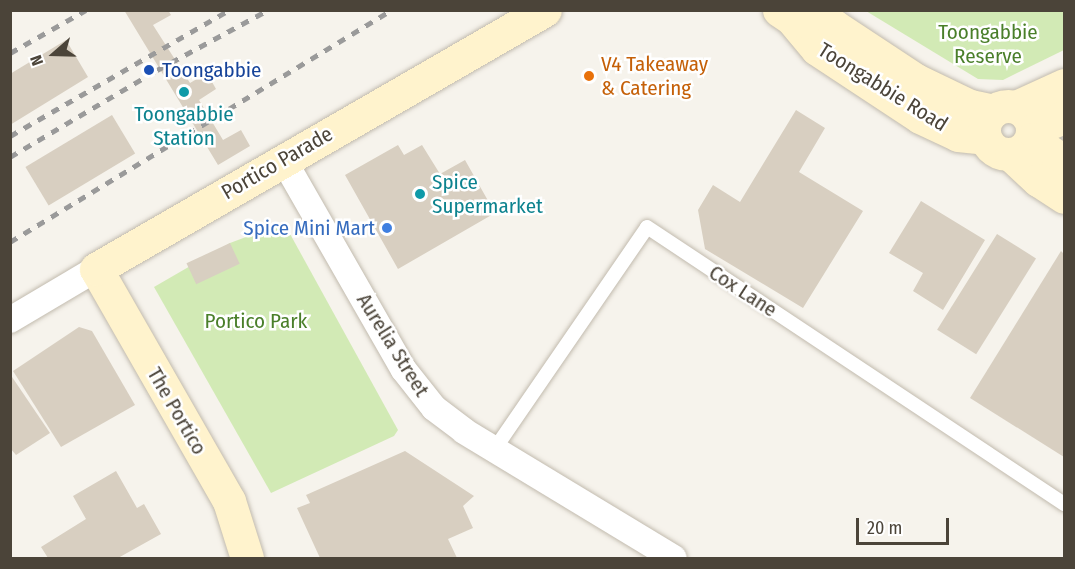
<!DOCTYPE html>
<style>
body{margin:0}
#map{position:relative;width:1075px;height:569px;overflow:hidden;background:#f6f3ec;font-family:"Fira Sans Condensed",sans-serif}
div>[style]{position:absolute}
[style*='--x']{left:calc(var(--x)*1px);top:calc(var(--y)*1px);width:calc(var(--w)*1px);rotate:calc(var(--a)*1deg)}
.green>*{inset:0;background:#d2eab5}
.building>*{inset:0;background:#d8cfc1;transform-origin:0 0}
.roads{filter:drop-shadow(0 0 2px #c2bbae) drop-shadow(0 0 2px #c2bbae)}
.lane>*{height:14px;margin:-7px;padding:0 7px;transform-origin:7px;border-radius:7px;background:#fff}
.street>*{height:26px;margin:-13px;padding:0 13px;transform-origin:13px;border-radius:13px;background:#fff}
.secondary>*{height:33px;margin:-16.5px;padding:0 16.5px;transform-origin:16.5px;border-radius:16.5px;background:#fff3cd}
.secondary>.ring{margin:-16.5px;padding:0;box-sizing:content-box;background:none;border:33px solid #fff3cd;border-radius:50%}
.rail>*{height:4.5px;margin-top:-2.25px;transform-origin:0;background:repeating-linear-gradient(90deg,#9a9a9a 0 8px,transparent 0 16px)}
.dots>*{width:16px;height:16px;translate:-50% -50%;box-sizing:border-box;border:3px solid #fff;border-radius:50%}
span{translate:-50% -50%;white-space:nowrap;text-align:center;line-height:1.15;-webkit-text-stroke:5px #fff;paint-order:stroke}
.park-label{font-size:21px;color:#4a7f2a}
.food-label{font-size:21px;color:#c56008}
.left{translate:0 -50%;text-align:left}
.transit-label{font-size:21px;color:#164399}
.street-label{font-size:21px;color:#4b4439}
.culture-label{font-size:21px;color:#0d838f}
.shop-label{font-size:21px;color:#366cbe}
.right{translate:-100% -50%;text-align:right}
.frame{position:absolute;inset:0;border:12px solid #4b4439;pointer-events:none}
.north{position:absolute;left:24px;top:24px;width:60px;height:60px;-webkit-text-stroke:4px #fff;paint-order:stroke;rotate:250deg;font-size:16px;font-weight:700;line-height:24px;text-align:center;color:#4b4439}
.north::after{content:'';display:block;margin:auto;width:21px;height:27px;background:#4b4439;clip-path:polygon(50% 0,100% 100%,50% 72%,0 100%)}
.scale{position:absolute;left:856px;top:518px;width:93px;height:27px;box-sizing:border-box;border:3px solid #4b4439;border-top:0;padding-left:8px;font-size:18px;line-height:21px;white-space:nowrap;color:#4b4439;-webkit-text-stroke:4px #fff;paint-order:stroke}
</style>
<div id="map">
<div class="green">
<div style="clip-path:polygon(866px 11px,1064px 11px,1064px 50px,1003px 80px,978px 79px)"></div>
<div style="clip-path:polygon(284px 223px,398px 430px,394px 436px,271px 493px,154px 287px,230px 243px)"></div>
</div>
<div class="building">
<div style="clip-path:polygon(124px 10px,168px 10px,171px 15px,153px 25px,190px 83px,207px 73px,216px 89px,199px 100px,223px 140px,241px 130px,250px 146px,218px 165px)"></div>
<div style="clip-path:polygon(66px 40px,88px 77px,10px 125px,10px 74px)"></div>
<div style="clip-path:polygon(796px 110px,825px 128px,799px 172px,863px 211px,803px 308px,705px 249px,698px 210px,713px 185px,740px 202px)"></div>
<div style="left:112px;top:115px;width:45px;height:101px;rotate:59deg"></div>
<div style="clip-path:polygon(398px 145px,404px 155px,422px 145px,440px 174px,465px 160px,495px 213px,398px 269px,345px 175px)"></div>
<div style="clip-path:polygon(921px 201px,985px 240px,943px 310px,913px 291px,923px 273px,889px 253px)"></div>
<div style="left:997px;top:234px;width:46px;height:113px;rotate:32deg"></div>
<div style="left:230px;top:243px;width:23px;height:48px;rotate:65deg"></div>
<div style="clip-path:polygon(1061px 251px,1064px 254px,1064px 457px,970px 398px)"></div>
<div style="clip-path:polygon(79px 327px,92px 331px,135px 405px,61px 447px,13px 371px)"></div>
<div style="clip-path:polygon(10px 374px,50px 433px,16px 455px,10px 448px)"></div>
<div style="clip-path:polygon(405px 451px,474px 496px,463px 506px,473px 528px,448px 539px,457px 558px,320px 558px,297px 508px,310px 503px,306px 495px)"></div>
<div style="clip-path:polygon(116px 471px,137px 508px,144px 504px,161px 534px,118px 558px,48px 558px,41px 547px,86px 519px,73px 496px)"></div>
</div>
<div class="roads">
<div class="lane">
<div style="--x:494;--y:450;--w:270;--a:-55.5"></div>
<div style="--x:647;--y:227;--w:501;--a:33.59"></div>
</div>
<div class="street">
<div style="--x:283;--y:159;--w:243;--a:60.2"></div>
<div style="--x:404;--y:370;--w:48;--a:51.7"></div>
<div style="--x:434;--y:408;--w:38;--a:37"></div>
<div style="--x:464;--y:431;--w:245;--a:31.2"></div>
<div style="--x:10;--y:320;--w:100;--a:-30.7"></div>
</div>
<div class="secondary">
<div style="--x:779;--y:10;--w:14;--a:34"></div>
<div style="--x:791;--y:18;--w:40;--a:50"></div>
<div style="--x:817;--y:49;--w:123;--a:33.4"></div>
<div style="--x:920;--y:117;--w:42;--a:25.3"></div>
<div style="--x:958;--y:135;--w:27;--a:6"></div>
<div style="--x:791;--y:18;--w:44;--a:10.5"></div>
<div style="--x:834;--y:26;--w:98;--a:33.4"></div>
<div style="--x:916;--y:80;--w:60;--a:25.7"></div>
<div style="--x:970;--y:106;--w:24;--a:12"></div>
<div class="ring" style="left:984px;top:106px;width:15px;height:15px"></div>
<div style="--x:1016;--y:107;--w:53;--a:-24.6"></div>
<div style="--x:1033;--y:130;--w:34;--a:-23"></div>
<div style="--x:1031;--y:139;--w:40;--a:34"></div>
<div style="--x:1011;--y:155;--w:37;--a:43"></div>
<div style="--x:1038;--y:180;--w:31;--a:33"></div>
<div style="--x:247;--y:558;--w:60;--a:-107.5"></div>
<div style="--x:229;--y:501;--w:267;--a:-119.8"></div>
<div style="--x:96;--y:269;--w:518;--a:-29.98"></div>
</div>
</div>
<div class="rail">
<div style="--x:10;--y:53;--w:87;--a:-29.5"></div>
<div style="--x:10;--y:136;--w:253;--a:-29.9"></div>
<div style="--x:10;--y:157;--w:171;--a:-30.6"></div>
<div style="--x:157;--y:70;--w:126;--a:-28.4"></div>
<div style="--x:10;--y:242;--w:447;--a:-31.3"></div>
</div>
<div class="dots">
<div style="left:149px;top:70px;background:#1a4fb4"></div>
<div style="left:589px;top:76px;background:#e8710a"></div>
<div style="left:184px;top:92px;background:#0f9aa8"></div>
<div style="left:420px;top:194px;background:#0f9aa8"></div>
<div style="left:387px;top:228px;background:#3f7fe0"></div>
</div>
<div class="park-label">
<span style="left:988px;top:44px">Toongabbie<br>Reserve</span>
<span style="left:256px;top:321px">Portico Park</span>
</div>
<div class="food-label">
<span class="left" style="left:601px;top:76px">V4 Takeaway<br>&amp; Catering</span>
</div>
<div class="transit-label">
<span class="left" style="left:162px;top:70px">Toongabbie</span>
</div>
<div class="street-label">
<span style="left:883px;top:87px;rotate:32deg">Toongabbie Road</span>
<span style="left:277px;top:163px;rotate:-30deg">Portico Parade</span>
<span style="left:743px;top:291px;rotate:33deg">Cox Lane</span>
<span style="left:393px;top:345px;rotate:58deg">Aurelia Street</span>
<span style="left:177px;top:411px;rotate:60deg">The Portico</span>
</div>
<div class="culture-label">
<span style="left:184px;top:126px">Toongabbie<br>Station</span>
<span class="left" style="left:432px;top:194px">Spice<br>Supermarket</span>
</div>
<div class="shop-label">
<span class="right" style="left:375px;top:228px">Spice Mini Mart</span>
</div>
<div class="frame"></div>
<div class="north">N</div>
<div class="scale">20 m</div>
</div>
